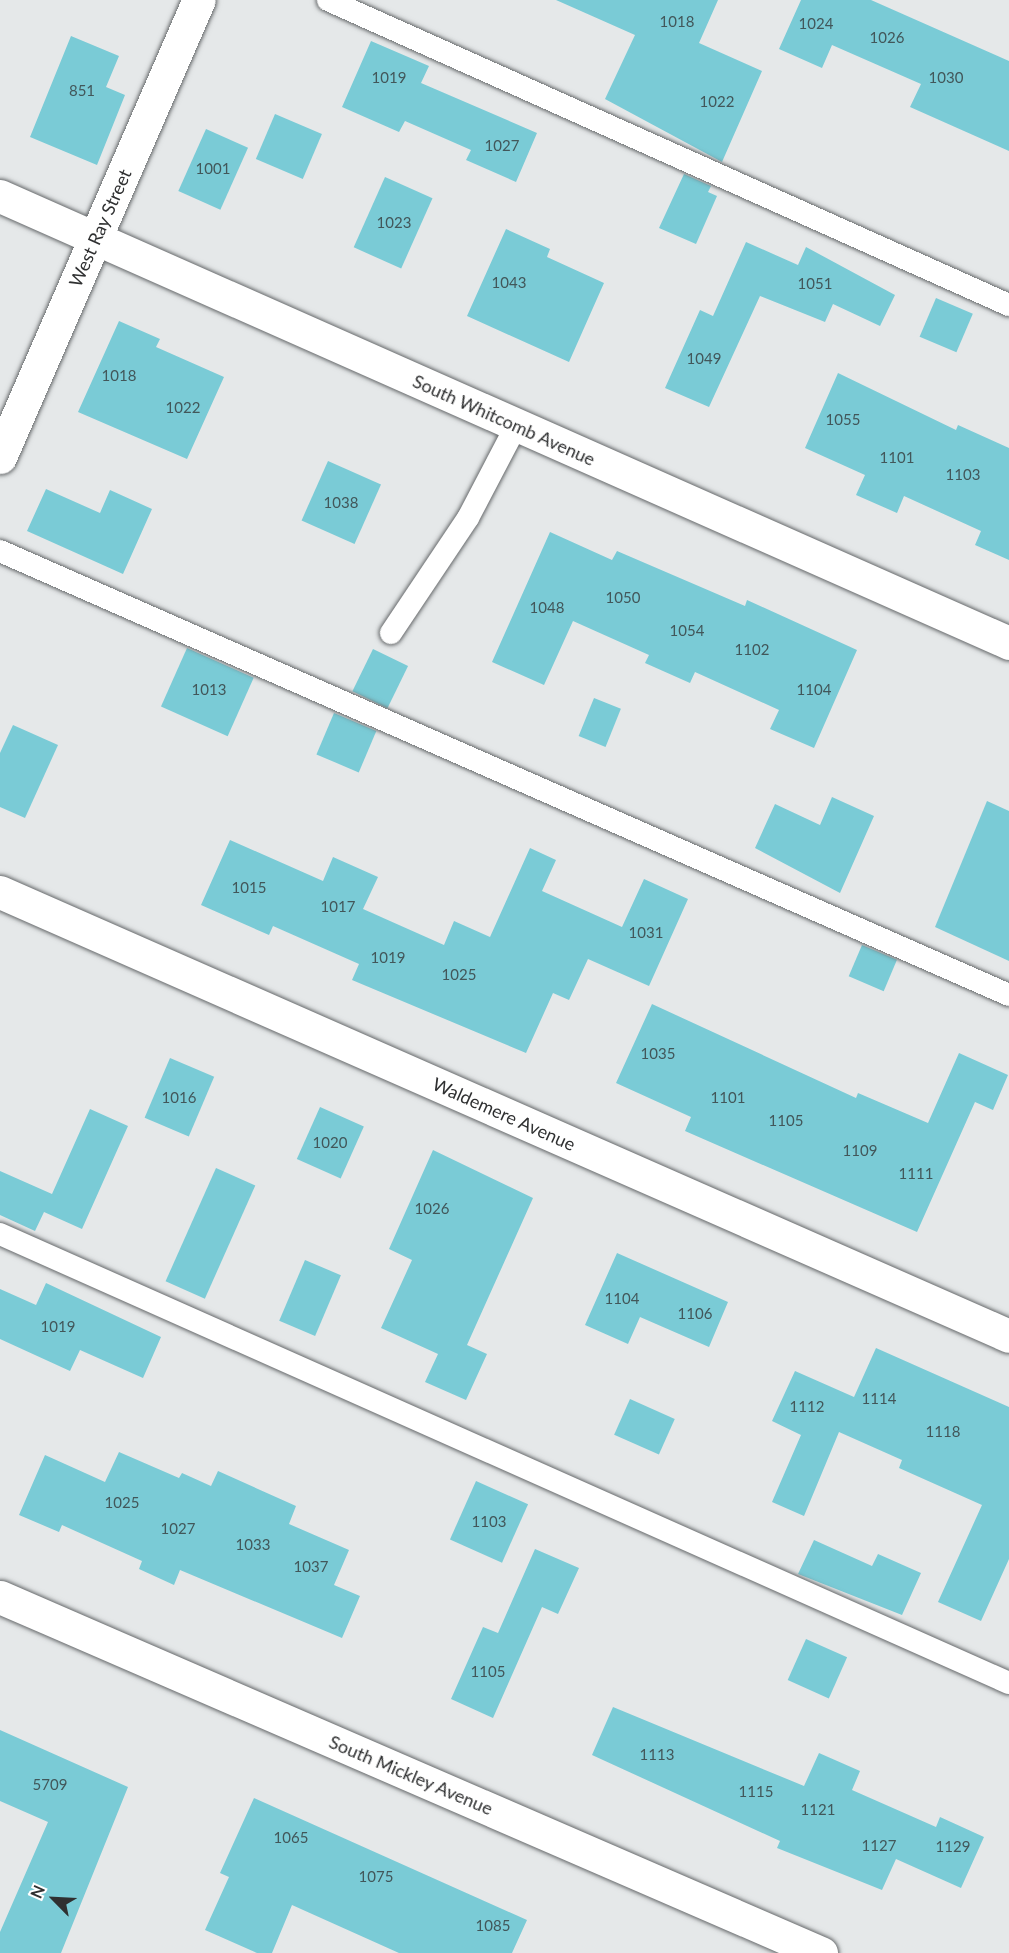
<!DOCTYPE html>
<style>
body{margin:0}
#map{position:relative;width:1009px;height:1953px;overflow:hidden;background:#e5e8e9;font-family:Lato,sans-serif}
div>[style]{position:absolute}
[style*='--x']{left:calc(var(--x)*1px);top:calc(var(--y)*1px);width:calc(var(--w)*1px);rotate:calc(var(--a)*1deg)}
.building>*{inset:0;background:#7acbd6;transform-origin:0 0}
.roads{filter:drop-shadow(0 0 2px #66696b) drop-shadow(0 0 2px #66696b)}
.service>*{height:22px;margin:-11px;padding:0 11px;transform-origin:11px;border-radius:11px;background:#fff}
.minor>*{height:33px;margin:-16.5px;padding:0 16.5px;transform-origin:16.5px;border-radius:16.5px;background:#fff}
span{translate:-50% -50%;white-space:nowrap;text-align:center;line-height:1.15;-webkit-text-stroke:4.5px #fff;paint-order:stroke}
.number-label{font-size:15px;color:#42575a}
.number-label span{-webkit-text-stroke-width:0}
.street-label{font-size:18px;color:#2f3031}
.north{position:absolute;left:24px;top:1869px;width:60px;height:60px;-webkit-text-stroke:4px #fff;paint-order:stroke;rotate:294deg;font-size:16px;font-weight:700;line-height:24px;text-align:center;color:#2f3031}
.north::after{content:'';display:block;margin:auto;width:21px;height:27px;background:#2f3031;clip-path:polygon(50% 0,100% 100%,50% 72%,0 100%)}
</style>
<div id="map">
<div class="building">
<div style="clip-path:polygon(556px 0,718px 0,699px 43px,762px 71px,722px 162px,605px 99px,635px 35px)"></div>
<div style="clip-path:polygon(801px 0,871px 0,1009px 61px,1009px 151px,910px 107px,921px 84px,832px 45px,822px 68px,779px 49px)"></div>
<div style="clip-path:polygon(71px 36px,119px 56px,106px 87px,125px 95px,97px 165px,30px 137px)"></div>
<div style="clip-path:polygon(371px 41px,429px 66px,421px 83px,537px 133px,516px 182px,466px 160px,471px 150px,405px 121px,399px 132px,342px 107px)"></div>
<div style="left:275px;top:114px;width:51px;height:49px;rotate:23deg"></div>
<div style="left:206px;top:129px;width:46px;height:68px;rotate:24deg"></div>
<div style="clip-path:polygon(684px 174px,711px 186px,708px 192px,717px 196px,696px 244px,659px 228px)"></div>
<div style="left:385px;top:177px;width:52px;height:77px;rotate:24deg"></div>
<div style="clip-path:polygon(506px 229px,550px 249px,547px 257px,604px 283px,569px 362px,467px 316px)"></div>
<div style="clip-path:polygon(746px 242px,798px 265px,806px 247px,895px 295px,880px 326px,833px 304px,825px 322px,760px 296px,709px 407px,665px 388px,700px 310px,713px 316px)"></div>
<div style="left:936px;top:298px;width:40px;height:42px;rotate:23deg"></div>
<div style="clip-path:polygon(119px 321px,160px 339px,156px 347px,224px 377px,187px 459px,78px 412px)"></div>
<div style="clip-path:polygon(838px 373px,956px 430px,958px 425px,1009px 448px,1009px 560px,975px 545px,981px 531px,904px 496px,897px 513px,856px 495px,865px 475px,805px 448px)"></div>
<div style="left:328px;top:461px;width:58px;height:65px;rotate:24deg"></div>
<div style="clip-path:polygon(46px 489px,100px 513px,110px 490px,152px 509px,123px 574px,27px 531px)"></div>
<div style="clip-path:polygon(550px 532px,612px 560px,617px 551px,745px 606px,747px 600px,857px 650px,814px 748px,770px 729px,779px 710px,695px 672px,690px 683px,645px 663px,649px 655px,573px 621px,544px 685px,492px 662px)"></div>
<div style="left:187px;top:648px;width:73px;height:64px;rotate:24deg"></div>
<div style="left:373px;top:649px;width:39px;height:47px;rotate:26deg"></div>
<div style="left:594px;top:698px;width:29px;height:41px;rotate:22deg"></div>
<div style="left:334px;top:713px;width:46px;height:45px;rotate:23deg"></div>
<div style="clip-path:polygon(13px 725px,58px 745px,25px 818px,0 807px,0 753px)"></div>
<div style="clip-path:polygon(832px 797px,874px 816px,840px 893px,755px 848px,775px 804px,820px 825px)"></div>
<div style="clip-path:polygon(987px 801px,1009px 811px,1009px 961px,935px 927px)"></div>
<div style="clip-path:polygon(230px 840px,323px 881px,333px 857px,378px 877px,363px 909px,444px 945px,454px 921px,490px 937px,530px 848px,556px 860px,542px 891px,622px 927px,644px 879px,688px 899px,649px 986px,588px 959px,569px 1000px,553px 993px,526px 1053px,352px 980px,359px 964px,273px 926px,269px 935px,201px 905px)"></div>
<div style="left:862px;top:945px;width:38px;height:34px;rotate:23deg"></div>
<div style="clip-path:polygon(652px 1004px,856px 1098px,858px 1093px,928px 1123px,959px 1053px,1008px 1075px,993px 1110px,975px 1102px,917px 1232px,685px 1131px,691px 1117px,616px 1083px)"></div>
<div style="left:170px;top:1058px;width:48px;height:65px;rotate:23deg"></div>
<div style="left:320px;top:1107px;width:48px;height:57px;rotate:24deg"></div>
<div style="clip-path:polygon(90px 1109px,128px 1126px,82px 1229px,44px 1212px,35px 1231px,0 1215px,0 1171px,52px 1194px)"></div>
<div style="clip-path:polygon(433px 1150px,533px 1198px,467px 1345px,487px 1354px,466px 1400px,425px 1382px,438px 1354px,381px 1328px,412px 1260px,389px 1249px)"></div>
<div style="left:216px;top:1168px;width:43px;height:124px;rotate:24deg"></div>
<div style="clip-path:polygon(617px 1253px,728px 1302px,709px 1347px,640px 1317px,628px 1344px,585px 1325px)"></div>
<div style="left:305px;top:1260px;width:39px;height:66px;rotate:23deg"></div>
<div style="clip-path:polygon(46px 1283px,161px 1337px,143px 1378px,80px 1350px,70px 1371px,0 1339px,0 1289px,36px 1305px)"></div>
<div style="clip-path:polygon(876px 1348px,1009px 1407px,1009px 1559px,981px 1621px,938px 1602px,982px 1505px,899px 1468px,902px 1460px,839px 1432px,804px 1516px,772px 1502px,801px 1435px,772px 1421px,795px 1371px,854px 1397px)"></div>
<div style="left:630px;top:1399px;width:49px;height:39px;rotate:24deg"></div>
<div style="clip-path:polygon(119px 1452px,179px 1478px,182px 1473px,211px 1486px,218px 1471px,296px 1506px,289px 1524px,349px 1550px,334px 1585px,360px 1596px,342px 1638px,180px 1570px,174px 1585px,139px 1569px,142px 1561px,62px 1525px,59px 1532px,19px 1515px,45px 1455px,105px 1482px)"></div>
<div style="left:476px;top:1481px;width:57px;height:64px;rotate:24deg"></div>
<div style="clip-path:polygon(814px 1540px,872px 1566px,878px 1554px,921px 1573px,902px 1615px,798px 1574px)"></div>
<div style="clip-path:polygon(535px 1549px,579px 1568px,558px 1614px,542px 1607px,493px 1718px,451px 1699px,483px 1627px,498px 1633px)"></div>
<div style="left:806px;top:1639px;width:45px;height:45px;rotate:24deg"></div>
<div style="clip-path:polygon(613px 1707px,804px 1786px,819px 1753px,860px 1771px,852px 1790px,936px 1827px,940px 1817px,984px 1837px,961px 1888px,896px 1859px,882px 1890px,777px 1848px,780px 1841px,592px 1755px)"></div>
<div style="clip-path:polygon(0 1730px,128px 1787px,61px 1953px,0 1953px,0 1932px,48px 1822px,0 1801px)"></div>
<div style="clip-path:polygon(254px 1798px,527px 1920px,512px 1953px,399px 1953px,292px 1905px,272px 1953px,257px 1953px,205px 1930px,229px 1877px,220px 1873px)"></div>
</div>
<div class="roads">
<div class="service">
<div style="--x:328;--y:0;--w:746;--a:24.13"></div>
<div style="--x:0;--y:551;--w:1102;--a:23.75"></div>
<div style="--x:391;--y:633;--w:138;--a:-56.2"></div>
<div style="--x:468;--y:518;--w:104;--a:-62.4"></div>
<div style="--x:0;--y:1234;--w:1104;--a:23.99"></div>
</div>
<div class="minor">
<div style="--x:0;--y:196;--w:1104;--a:23.89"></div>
<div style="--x:0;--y:457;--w:498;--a:-66.5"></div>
<div style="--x:0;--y:892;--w:1102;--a:23.75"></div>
<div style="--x:0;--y:1597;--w:895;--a:23.44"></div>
</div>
</div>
<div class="number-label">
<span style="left:677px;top:22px">1018</span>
<span style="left:816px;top:24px">1024</span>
<span style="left:887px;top:38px">1026</span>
<span style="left:389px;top:78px">1019</span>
<span style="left:946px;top:78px">1030</span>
<span style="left:82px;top:91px">851</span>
<span style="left:717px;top:102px">1022</span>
<span style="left:502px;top:146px">1027</span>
<span style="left:213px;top:169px">1001</span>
<span style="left:394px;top:223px">1023</span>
<span style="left:509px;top:283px">1043</span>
<span style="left:815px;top:284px">1051</span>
<span style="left:704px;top:359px">1049</span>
<span style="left:119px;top:376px">1018</span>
<span style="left:183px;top:408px">1022</span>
<span style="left:843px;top:420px">1055</span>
<span style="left:897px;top:458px">1101</span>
<span style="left:963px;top:475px">1103</span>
<span style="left:341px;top:503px">1038</span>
<span style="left:623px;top:598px">1050</span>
<span style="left:547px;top:608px">1048</span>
<span style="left:687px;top:631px">1054</span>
<span style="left:752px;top:650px">1102</span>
<span style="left:209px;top:690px">1013</span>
<span style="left:814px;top:690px">1104</span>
<span style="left:249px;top:888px">1015</span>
<span style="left:338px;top:907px">1017</span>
<span style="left:646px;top:933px">1031</span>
<span style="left:388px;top:958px">1019</span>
<span style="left:459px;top:975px">1025</span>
<span style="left:658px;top:1054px">1035</span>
<span style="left:179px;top:1098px">1016</span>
<span style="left:728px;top:1098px">1101</span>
<span style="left:786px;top:1121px">1105</span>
<span style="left:330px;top:1143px">1020</span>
<span style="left:860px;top:1151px">1109</span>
<span style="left:916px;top:1174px">1111</span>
<span style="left:432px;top:1209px">1026</span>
<span style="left:622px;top:1299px">1104</span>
<span style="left:695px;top:1314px">1106</span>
<span style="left:58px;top:1327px">1019</span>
<span style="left:879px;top:1399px">1114</span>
<span style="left:807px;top:1407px">1112</span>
<span style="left:943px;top:1432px">1118</span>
<span style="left:122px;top:1503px">1025</span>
<span style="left:489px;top:1522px">1103</span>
<span style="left:178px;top:1529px">1027</span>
<span style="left:253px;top:1545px">1033</span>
<span style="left:311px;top:1567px">1037</span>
<span style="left:488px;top:1672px">1105</span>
<span style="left:657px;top:1755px">1113</span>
<span style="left:50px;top:1785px">5709</span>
<span style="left:756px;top:1792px">1115</span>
<span style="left:818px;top:1810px">1121</span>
<span style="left:291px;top:1838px">1065</span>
<span style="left:879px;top:1846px">1127</span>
<span style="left:953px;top:1847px">1129</span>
<span style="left:376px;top:1877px">1075</span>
<span style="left:493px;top:1926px">1085</span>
</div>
<div class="street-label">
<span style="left:100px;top:228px;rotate:-66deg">West Ray Street</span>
<span style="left:504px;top:420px;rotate:24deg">South Whitcomb Avenue</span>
<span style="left:504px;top:1114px;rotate:24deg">Waldemere Avenue</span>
<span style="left:411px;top:1775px;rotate:23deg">South Mickley Avenue</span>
</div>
<div class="north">N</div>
</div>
